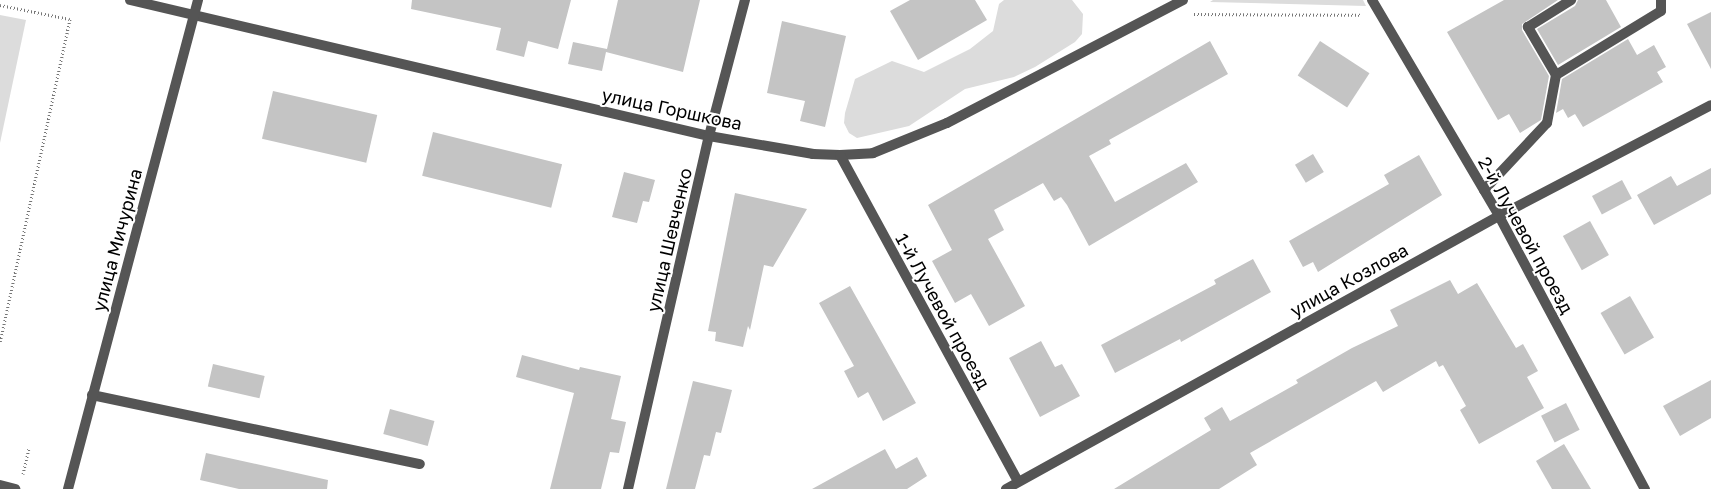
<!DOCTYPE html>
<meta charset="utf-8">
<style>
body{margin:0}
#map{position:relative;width:1711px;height:489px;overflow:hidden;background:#fff;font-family:"Golos Text",sans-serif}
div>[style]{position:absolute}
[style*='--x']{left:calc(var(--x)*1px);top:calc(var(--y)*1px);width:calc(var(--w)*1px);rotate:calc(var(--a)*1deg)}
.green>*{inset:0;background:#dcdcdc}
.building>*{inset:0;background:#c4c4c4;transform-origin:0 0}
.path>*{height:3px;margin-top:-1.5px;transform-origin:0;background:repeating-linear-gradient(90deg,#777 0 1px,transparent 0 3.5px)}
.service>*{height:10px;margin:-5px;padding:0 5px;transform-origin:5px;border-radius:5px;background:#555}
.minor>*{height:10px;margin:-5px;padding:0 5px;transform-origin:5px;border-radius:5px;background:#555}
.tertiary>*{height:10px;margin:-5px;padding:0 5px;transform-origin:5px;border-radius:5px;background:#555}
span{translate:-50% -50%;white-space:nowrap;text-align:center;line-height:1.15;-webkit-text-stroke:4px #fff;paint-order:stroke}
.street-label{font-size:18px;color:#000}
</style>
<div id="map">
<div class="green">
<div style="clip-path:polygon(1004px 0,1072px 0,1083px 14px,1082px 34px,1075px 42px,1035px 67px,1014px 77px,965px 89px,909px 126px,857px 138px,849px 133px,844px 123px,845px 113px,855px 79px,892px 61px,924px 72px,970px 49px,993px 31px,999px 4px)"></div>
<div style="clip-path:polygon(1213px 0,1363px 0,1366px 6px,1210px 2px)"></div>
<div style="clip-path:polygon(0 15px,26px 20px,0 143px)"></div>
</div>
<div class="building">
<div style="clip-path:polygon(412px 0,571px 0,558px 49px,528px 41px,524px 57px,496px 50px,501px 28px,411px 9px)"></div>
<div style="clip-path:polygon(618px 0,700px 0,683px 72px,606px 52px,602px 71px,568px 64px,573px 42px,607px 49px)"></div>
<div style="clip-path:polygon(910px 0,975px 0,987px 20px,918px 60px,890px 11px)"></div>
<div style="clip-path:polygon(1504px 0,1558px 0,1522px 24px,1522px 30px,1549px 76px,1541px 120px,1520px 133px,1509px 114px,1498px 120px,1447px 32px)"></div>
<div style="clip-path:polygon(1578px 0,1606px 0,1621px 27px,1558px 65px,1537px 29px,1575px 6px)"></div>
<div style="clip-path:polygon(1711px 12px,1711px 69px,1687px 24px)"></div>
<div style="clip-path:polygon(782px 21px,846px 36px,825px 127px,800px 121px,805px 101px,767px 93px)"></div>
<div style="clip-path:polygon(1628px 39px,1637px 55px,1654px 45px,1666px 67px,1657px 72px,1663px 82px,1583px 127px,1575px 114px,1568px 118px,1563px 109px,1556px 113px,1562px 79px)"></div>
<div style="clip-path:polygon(1210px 41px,1228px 74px,1109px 140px,1111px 144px,1089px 156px,1115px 202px,1186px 163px,1198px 182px,1089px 246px,1067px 205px,1061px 197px,1054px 201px,1043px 183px,994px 210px,1004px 230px,988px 239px,1025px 306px,989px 326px,971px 294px,955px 303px,932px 261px,952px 250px,928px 205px)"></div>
<div style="left:1320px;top:41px;width:59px;height:41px;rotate:33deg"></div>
<div style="left:273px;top:91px;width:107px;height:49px;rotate:13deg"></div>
<div style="left:433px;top:132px;width:133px;height:45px;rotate:14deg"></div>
<div style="left:1313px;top:154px;width:21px;height:21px;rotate:59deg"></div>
<div style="clip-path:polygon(1419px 155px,1442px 195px,1318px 272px,1313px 262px,1303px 267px,1289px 241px,1389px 184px,1384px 175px)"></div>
<div style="clip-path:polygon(1711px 168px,1711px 194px,1654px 225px,1637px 195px,1671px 176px,1677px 186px)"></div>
<div style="clip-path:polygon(624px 172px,655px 180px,649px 202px,643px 201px,637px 223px,612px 217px)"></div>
<div style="left:1622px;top:180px;width:21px;height:34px;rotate:62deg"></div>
<div style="clip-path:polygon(735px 193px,807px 209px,773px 267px,764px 265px,750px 330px,748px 326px,743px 347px,715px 341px,716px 332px,708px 331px)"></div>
<div style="left:1590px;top:221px;width:39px;height:31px;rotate:61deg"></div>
<div style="clip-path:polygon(1253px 259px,1271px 292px,1181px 342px,1180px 339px,1115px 373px,1101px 345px,1216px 284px,1214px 280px)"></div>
<div style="clip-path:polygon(1450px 280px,1458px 294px,1477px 283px,1516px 348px,1523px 344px,1538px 371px,1527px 377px,1544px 408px,1479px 444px,1460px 410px,1466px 406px,1443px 365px,1439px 367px,1436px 361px,1383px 392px,1376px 381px,1250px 453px,1257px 465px,1219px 489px,1114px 489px,1211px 430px,1204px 418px,1222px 407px,1230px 421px,1298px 383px,1296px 380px,1352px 348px,1398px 326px,1390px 310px)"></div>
<div style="clip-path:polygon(850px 286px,916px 403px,883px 421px,868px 392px,858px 398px,844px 371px,854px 366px,819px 303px)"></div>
<div style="left:1630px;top:296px;width:48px;height:34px;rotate:60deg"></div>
<div style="clip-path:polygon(1041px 341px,1055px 367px,1062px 364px,1080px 396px,1040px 417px,1009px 358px)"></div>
<div style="clip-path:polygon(522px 355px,579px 370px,580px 367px,621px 376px,611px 419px,626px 422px,619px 453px,610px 452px,601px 489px,550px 489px,574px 393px,516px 377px)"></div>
<div style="left:213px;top:364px;width:53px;height:23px;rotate:13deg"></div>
<div style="clip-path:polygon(1711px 380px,1711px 418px,1680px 436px,1663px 406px)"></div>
<div style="clip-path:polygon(693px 381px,732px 390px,721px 433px,716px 432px,710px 456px,704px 455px,695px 489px,666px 489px)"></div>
<div style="left:1566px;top:403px;width:30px;height:28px;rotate:63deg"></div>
<div style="left:390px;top:409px;width:46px;height:26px;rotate:15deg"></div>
<div style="clip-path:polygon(1564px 444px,1591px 489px,1552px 489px,1536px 461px)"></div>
<div style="clip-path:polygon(885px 449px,896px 469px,917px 457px,927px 476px,907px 489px,812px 489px)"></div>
<div style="clip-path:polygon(206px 453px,328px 480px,327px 489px,239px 489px,200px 480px)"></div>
</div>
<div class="path">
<div style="--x:0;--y:5;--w:71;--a:11.3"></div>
<div style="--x:70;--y:19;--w:331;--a:102.2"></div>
<div style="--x:1194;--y:14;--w:166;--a:0.3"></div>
<div style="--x:23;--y:474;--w:26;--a:-77"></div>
</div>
<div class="service">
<div style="--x:1556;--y:75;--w:123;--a:-31.4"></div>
<div style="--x:1661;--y:11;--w:11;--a:-90"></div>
<div style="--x:1484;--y:190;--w:92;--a:-46.8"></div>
<div style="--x:1547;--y:123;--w:49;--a:-79.4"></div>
<div style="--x:1556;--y:75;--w:56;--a:-120.3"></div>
<div style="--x:1528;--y:27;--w:51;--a:-32.1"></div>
<div style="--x:92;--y:395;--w:335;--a:11.9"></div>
</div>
<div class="minor">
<div style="--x:130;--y:0;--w:595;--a:13.22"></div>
<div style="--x:709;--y:136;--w:106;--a:9.8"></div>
<div style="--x:813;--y:154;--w:27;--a:2"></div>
<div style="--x:840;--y:155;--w:33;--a:-3"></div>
<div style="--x:873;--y:153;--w:80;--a:-22.1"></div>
<div style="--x:947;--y:123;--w:266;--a:-27.5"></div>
<div style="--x:1372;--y:0;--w:251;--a:59.5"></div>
<div style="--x:1499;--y:216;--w:310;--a:61.9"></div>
<div style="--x:840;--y:155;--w:372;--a:61.4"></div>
<div style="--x:68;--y:489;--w:506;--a:-75.11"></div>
<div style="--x:628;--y:489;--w:362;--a:-77.1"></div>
<div style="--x:709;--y:136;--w:141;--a:-75.2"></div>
<div style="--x:1006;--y:489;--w:564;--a:-28.98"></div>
<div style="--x:1499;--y:216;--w:239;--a:-27.6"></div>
</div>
<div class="tertiary">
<div style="--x:0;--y:485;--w:16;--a:15"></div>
</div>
<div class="street-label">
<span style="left:672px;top:109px;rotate:12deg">улица Горшкова</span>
<span style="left:1526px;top:235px;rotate:61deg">2-й Лучевой проезд</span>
<span style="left:117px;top:240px;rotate:-75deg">улица Мичурина</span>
<span style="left:669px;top:240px;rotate:-77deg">улица Шевченко</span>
<span style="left:1349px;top:280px;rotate:-29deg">улица Козлова</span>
<span style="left:943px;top:311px;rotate:61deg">1-й Лучевой проезд</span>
</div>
</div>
